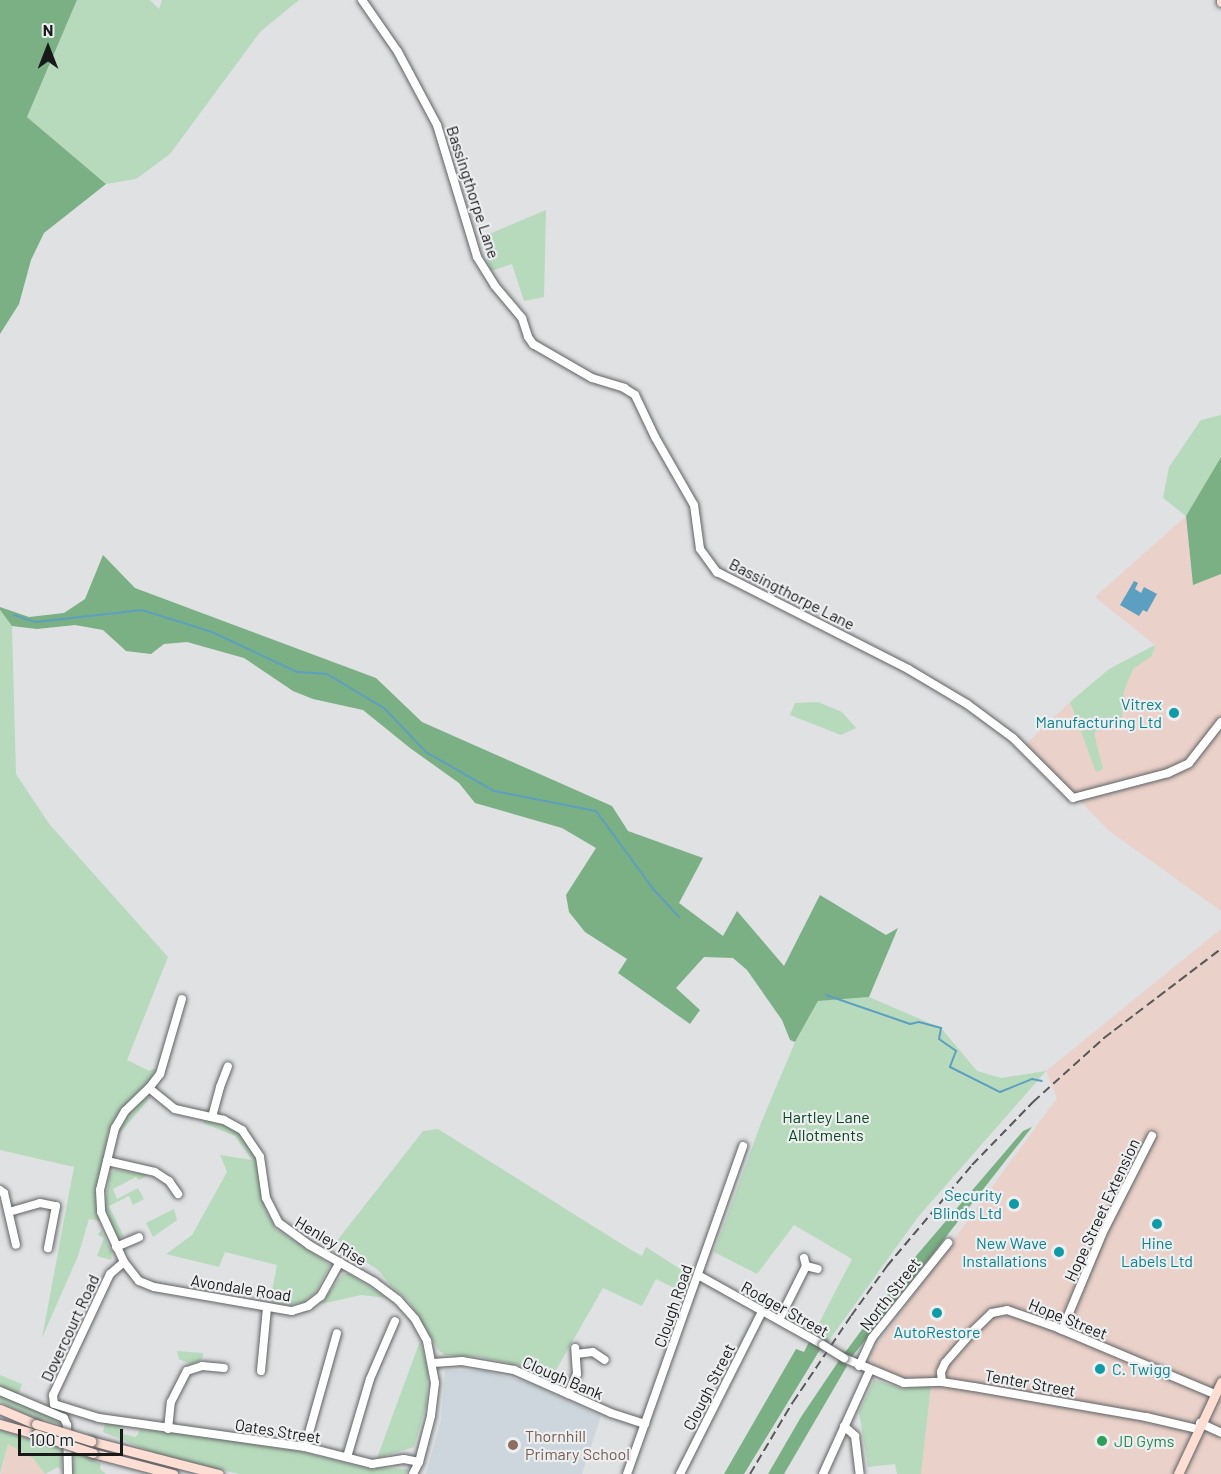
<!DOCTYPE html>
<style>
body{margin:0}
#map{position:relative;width:1221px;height:1474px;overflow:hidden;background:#dfe1e3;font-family:Barlow,sans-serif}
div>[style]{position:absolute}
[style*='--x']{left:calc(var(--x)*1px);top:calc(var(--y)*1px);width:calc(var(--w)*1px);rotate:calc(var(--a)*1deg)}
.built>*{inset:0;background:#cdd6dc}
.industrial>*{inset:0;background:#ead1c9}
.green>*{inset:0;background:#b7dabc}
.forest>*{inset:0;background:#7bb084}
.water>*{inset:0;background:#5c9fc1}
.stream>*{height:2px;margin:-1px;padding:0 1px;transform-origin:1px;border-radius:1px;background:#5c9fc1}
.roads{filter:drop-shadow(0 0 2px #606264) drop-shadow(0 0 2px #606264)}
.minor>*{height:8px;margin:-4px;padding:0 4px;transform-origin:4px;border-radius:4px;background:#fff}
.major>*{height:9px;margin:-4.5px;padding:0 4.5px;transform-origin:4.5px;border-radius:4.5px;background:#feddd3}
.rail>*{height:2px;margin-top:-1px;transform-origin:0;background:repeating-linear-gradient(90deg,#575859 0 9px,transparent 0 13.5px)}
.bridges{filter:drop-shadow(0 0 2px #606264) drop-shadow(0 0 2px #606264)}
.minor-bridge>*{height:8px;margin:-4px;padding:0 4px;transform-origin:4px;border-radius:4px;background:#fff}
.major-bridge>*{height:9px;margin:-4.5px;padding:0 4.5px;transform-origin:4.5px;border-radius:4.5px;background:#feddd3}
.dots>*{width:16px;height:16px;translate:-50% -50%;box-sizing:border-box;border:3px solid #eceef0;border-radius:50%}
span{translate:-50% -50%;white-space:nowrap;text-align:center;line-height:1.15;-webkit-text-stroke:4.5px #eceef0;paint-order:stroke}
.street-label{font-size:16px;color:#181919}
.culture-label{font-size:16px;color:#0d838f}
.right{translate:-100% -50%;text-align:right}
.left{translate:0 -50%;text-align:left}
.park-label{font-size:16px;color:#08461d}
.education-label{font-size:16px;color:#785e54}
.leisure-label{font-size:16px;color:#27864d}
.north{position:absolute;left:18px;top:18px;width:60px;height:60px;-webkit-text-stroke:4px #eceef0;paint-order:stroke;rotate:0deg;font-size:16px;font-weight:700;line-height:24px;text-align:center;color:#181919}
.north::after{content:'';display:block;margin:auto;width:21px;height:27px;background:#181919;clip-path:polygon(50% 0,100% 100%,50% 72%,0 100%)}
.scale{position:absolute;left:18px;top:1429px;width:105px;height:27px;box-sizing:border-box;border:3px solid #181919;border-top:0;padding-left:8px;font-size:18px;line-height:21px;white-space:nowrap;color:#181919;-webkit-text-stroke:4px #eceef0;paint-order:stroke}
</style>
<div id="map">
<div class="built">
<div style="clip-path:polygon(445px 1370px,485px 1371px,526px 1382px,601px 1416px,582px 1474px,426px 1474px,441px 1420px)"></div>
</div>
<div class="industrial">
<div style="clip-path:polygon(1186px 516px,1193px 585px,1221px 574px,1221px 911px,1108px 830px,1026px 744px,1070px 702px,1096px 771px,1094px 733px,1122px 719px,1124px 691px,1133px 668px,1152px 656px,1155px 645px,1095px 597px)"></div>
<div style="clip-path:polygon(1221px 929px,1221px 1474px,921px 1474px,931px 1387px,871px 1366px,871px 1353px,1057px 1098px,1046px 1071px)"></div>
<div style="clip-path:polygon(8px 1444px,34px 1459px,45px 1474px,1px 1474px)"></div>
</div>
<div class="green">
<div style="clip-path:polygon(77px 0,150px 0,159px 9px,162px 0,299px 0,260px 32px,170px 154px,136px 179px,106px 184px,27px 117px)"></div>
<div style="clip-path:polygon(546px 210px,544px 297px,524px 301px,512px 264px,491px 271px,480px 238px)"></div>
<div style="clip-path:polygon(1221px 415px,1221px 457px,1186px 516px,1163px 498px,1169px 467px,1201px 420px)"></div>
<div style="clip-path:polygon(0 610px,12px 626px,16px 774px,50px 825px,168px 957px,127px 1060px,149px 1071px,156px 1068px,151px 1080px,120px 1111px,108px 1132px,97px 1195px,100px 1221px,89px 1219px,78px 1256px,42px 1338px,74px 1167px,0 1150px)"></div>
<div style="clip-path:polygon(1155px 645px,1152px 656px,1133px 669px,1124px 691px,1122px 719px,1094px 733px,1103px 769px,1096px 772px,1070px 702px,1109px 669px)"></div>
<div style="clip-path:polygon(818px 702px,842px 712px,856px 728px,841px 735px,790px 715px,795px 703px)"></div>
<div style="clip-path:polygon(869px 997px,941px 1028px,977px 1071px,1001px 1078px,1046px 1071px,918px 1217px,827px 1343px,814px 1333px,852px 1259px,794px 1225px,757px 1274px,714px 1252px,761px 1123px,795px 1042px,818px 1001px)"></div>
<div style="clip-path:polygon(146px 1097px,151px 1097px,116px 1137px,129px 1112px)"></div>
<div style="clip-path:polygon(205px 1119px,230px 1127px,243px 1135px,257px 1156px,265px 1209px,276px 1229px,330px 1265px,315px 1293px,303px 1302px,289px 1305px,275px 1304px,270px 1301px,277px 1265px,225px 1252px,219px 1267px,166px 1254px,192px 1235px,227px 1172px,220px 1155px,252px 1160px,235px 1136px,203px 1123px)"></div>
<div style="clip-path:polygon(438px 1129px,628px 1248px,642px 1256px,646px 1247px,691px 1276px,685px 1293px,656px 1279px,642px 1306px,603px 1288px,552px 1377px,519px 1365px,480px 1357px,445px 1355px,439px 1351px,409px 1301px,391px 1286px,378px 1270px,336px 1242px,423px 1131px)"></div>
<div style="clip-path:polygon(116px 1170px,148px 1175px,139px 1180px,136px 1177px,113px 1189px,117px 1199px,138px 1188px,144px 1199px,133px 1205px,129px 1196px,109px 1206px,124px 1237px,119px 1238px,113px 1229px,105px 1207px,109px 1178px,111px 1172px)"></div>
<div style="clip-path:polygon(174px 1209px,177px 1220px,153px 1237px,146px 1223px)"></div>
<div style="clip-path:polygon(101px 1230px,112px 1252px,111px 1260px,97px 1256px,104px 1238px,98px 1235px)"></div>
<div style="clip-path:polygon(343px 1274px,349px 1274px,387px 1298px,361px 1295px,321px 1304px)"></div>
<div style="clip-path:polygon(420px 1341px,428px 1372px,426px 1406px,414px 1447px,377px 1458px)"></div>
<div style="clip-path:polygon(177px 1351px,203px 1353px,203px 1357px,200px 1361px,190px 1364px,179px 1359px)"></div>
<div style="clip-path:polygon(0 1375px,22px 1384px,16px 1402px,53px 1418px,65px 1426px,28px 1415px,0 1402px)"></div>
<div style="clip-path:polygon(874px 1380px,904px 1389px,931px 1386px,921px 1474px,897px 1474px,895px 1464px,868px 1467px,859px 1412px)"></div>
<div style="clip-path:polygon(105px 1423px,124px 1426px,123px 1434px,136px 1437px,140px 1430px,175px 1432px,302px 1452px,374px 1470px,377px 1468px,408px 1469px,406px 1474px,239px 1474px,167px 1458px,103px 1432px)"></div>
<div style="clip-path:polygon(0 1430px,62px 1448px,61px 1470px,58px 1467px,45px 1474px,34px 1459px,8px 1444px,0 1474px)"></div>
<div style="clip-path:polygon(75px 1452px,101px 1464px,100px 1469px,106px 1474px,72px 1474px)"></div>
</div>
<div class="forest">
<div style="clip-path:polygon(0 0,77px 0,27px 117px,106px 184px,44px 233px,31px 260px,19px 304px,0 334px)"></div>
<div style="clip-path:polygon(1221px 457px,1221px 574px,1193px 585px,1186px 516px)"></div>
<div style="clip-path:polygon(103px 555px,135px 588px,376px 678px,422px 722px,612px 806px,628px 831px,703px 858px,679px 903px,723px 936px,737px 911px,784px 966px,820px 895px,886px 935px,898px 928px,869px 997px,818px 1001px,795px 1042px,790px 1040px,782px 1020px,747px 970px,733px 958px,704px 957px,676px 988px,700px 1010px,690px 1024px,618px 973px,627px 959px,585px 932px,569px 912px,566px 895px,596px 848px,562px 828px,475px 803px,459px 783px,410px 748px,363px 710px,313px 699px,293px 691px,244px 658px,187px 642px,164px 644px,151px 654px,126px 651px,103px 630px,75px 625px,37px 629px,12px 626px,0 610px,0 607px,29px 617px,64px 613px,85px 599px)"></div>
<div style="clip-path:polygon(1032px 1127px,851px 1358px,844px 1354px,916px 1256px,1023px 1131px)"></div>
<div style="clip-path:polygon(810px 1340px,821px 1348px,744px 1474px,724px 1474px,796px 1349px,804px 1352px)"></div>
<div style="clip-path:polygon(840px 1359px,847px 1366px,784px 1474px,768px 1474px,801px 1417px)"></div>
</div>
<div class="water">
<div style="clip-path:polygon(1134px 581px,1138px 583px,1135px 589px,1141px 593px,1144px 587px,1157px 594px,1147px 612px,1143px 610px,1139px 616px,1120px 605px)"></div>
</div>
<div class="stream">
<div style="--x:14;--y:615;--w:23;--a:18"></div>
<div style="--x:36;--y:622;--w:107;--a:-6.5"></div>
<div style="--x:142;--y:610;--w:73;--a:17.4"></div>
<div style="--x:212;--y:632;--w:94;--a:25.2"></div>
<div style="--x:297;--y:672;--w:30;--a:4"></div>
<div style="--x:327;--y:674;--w:66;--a:30.8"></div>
<div style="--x:384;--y:708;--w:61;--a:46.3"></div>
<div style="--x:426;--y:752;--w:78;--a:29.8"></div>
<div style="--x:494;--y:791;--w:104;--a:11.1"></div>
<div style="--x:596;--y:811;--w:98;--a:53.7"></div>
<div style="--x:654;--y:890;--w:37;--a:47"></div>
<div style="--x:826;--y:995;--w:89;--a:19"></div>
<div style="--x:910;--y:1024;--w:9;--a:-13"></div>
<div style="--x:919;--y:1022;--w:23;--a:15"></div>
<div style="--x:941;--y:1028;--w:11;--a:100"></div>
<div style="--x:939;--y:1039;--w:21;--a:35"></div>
<div style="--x:956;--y:1051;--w:17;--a:111"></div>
<div style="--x:950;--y:1067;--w:56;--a:26.6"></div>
<div style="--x:1000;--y:1092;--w:35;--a:-22"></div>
<div style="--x:1032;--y:1079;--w:10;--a:11"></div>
</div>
<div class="roads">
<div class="minor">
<div style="--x:362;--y:0;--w:63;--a:55.3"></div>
<div style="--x:398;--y:52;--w:83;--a:61.9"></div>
<div style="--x:437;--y:125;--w:138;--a:73.1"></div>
<div style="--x:477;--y:257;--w:34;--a:58"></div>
<div style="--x:495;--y:286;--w:42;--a:49.8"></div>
<div style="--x:522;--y:318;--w:20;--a:72"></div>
<div style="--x:528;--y:337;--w:9;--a:54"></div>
<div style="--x:533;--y:344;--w:68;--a:30"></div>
<div style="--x:592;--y:378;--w:34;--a:17"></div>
<div style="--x:624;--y:388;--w:13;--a:32"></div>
<div style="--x:635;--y:395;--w:47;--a:64.5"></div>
<div style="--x:655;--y:437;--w:78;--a:60.2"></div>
<div style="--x:694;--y:505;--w:44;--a:82.2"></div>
<div style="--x:700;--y:549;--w:29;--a:54"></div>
<div style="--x:717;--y:572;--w:214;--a:26.9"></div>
<div style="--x:908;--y:669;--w:69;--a:30.7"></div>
<div style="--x:967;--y:704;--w:57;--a:36.5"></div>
<div style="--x:1013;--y:738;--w:85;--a:45"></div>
<div style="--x:1073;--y:798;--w:98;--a:-14.7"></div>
<div style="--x:1168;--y:773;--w:23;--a:-25"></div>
<div style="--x:1189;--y:763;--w:52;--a:-52"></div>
<div style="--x:182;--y:999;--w:78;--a:106.3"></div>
<div style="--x:160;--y:1074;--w:18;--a:128"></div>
<div style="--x:149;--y:1088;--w:33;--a:136"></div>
<div style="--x:125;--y:1111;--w:20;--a:120"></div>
<div style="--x:115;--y:1128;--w:64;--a:103.6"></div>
<div style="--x:100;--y:1190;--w:22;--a:87"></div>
<div style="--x:101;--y:1212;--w:55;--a:65.3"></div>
<div style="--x:124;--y:1262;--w:24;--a:52"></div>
<div style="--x:139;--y:1281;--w:16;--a:22"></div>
<div style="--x:154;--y:1287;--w:140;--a:9.9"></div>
<div style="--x:292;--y:1311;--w:17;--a:-17"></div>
<div style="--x:308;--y:1306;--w:16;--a:-38"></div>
<div style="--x:321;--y:1296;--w:39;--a:-61"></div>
<div style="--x:149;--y:1088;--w:33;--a:39"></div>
<div style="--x:175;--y:1109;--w:50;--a:12.7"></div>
<div style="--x:224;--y:1120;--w:21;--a:29"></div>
<div style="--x:242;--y:1130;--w:32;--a:56"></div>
<div style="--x:260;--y:1157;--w:41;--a:81.7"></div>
<div style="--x:266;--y:1198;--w:28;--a:63"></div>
<div style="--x:279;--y:1223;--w:37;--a:36"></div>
<div style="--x:309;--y:1245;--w:75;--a:29.6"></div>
<div style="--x:374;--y:1282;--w:30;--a:37"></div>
<div style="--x:398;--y:1300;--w:25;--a:48"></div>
<div style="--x:415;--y:1319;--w:25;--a:61"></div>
<div style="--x:427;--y:1341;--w:43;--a:79.2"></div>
<div style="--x:435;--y:1383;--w:33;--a:97"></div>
<div style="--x:431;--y:1416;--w:48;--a:104.6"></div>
<div style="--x:419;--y:1462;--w:13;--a:117"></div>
<div style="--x:212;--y:1117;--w:31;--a:-75"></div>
<div style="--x:220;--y:1087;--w:22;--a:-69"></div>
<div style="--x:107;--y:1161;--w:49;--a:12.9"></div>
<div style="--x:155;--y:1172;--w:17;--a:33"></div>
<div style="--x:169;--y:1181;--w:16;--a:55"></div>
<div style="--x:0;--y:1190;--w:5;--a:37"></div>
<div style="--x:4;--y:1193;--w:53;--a:77"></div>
<div style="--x:9;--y:1212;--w:32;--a:-16"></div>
<div style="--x:40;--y:1203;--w:16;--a:11"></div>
<div style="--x:56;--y:1206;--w:43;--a:100.8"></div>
<div style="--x:116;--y:1247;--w:25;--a:-23"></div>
<div style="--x:804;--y:1258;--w:8;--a:76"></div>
<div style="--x:806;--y:1266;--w:12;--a:14"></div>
<div style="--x:124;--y:1262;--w:18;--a:139"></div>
<div style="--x:110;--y:1274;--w:134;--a:115.2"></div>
<div style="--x:53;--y:1395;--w:9;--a:84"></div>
<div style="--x:54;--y:1404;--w:47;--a:17.3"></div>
<div style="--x:99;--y:1418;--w:208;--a:8"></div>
<div style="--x:305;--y:1447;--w:69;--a:14.2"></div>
<div style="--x:372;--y:1464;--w:32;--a:-9"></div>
<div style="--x:404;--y:1459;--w:15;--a:11"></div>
<div style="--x:698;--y:1275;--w:143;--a:29.2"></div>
<div style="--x:779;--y:1320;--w:60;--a:-63.4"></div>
<div style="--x:1062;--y:1330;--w:106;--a:-67.3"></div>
<div style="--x:1103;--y:1232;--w:108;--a:-63"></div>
<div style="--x:576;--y:1354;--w:17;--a:-7"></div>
<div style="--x:593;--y:1352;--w:14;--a:34"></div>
<div style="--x:844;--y:1358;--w:65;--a:22.6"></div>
<div style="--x:904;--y:1383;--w:38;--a:-2"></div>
<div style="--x:942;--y:1382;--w:32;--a:9"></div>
<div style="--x:974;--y:1387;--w:175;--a:9.9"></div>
<div style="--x:1146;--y:1417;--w:52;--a:13.2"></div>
<div style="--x:433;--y:1363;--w:29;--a:-4"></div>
<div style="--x:462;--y:1361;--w:53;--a:9.8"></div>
<div style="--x:514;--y:1370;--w:106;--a:23.9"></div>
<div style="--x:611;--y:1413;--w:36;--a:18"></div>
<div style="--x:859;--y:1366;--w:31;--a:-65"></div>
<div style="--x:872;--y:1338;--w:122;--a:-51.3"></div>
<div style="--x:261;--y:1371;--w:63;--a:-84.6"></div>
<div style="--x:942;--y:1382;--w:10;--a:-96"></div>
<div style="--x:941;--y:1372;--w:10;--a:-66"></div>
<div style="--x:945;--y:1363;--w:38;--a:-49"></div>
<div style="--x:970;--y:1334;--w:30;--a:-44"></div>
<div style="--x:992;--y:1313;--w:15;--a:-11"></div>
<div style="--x:1007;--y:1310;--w:49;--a:19.2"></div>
<div style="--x:1053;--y:1326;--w:176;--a:22.8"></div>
<div style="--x:0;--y:1391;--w:69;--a:22.9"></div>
<div style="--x:64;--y:1418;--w:8;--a:67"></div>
<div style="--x:67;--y:1425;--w:49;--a:88.8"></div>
<div style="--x:568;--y:1394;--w:22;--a:-66"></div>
<div style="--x:577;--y:1374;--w:26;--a:-94"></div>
<div style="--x:1200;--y:1423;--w:23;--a:25"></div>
<div style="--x:844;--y:1426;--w:15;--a:42"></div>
<div style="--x:855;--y:1436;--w:38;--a:83"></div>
<div style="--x:168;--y:1429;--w:27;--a:-84"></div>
<div style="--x:171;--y:1402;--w:35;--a:-63"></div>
<div style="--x:187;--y:1371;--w:16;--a:-18"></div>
<div style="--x:202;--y:1366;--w:22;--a:5"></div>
<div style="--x:305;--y:1447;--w:118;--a:-74.3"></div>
<div style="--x:347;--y:1457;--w:81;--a:-73.6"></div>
<div style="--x:370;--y:1379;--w:63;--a:-66.7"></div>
<div style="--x:627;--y:1474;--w:348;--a:-70.5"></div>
<div style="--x:680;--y:1474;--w:182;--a:-63.2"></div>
<div style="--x:823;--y:1474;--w:114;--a:-65.7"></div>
</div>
<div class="major">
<div style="--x:1221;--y:0;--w:2;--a:90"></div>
<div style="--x:0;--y:1409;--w:39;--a:23"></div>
<div style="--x:0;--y:1424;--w:37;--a:16"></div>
<div style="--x:91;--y:1441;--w:132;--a:14.5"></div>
<div style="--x:93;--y:1453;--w:83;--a:14.7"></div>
<div style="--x:1178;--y:1474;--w:102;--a:-64.9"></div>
</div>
</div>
<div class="rail">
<div style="--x:750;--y:1474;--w:84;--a:-59.2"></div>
<div style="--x:793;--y:1402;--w:104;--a:-56"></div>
<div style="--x:851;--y:1316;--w:62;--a:-54.2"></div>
<div style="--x:887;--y:1266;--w:132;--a:-49.9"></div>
<div style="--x:972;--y:1165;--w:88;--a:-45.9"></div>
<div style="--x:1033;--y:1102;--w:96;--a:-42"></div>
<div style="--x:1104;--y:1038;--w:147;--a:-37.3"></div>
</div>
<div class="bridges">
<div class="minor-bridge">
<div style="--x:823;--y:1345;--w:25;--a:32"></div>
</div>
<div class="major-bridge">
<div style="--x:36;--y:1424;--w:58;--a:17.2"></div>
<div style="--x:36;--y:1434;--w:60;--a:18.4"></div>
</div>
</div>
<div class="dots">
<div style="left:1174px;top:713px;background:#0f9aa8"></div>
<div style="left:1014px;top:1204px;background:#0f9aa8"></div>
<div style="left:1157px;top:1224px;background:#0f9aa8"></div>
<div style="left:1059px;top:1252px;background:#0f9aa8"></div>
<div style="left:937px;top:1313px;background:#0f9aa8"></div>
<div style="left:1100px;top:1369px;background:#0f9aa8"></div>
<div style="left:1102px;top:1441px;background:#2e9e5b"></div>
<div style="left:513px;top:1445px;background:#8d6e63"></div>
</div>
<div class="street-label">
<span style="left:473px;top:192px;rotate:72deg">Bassingthorpe Lane</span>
<span style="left:792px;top:594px;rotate:27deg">Bassingthorpe Lane</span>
<span style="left:1102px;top:1210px;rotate:-65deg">Hope Street Extension</span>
<span style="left:331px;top:1241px;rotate:31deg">Henley Rise</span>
<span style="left:241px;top:1288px;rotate:9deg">Avondale Road</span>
<span style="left:890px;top:1294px;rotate:-52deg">North Street</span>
<span style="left:673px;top:1306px;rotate:-71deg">Clough Road</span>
<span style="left:785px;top:1309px;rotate:29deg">Rodger Street</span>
<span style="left:1068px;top:1319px;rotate:22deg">Hope Street</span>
<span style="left:70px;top:1328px;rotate:-65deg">Dovercourt Road</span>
<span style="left:563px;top:1378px;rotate:23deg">Clough Bank</span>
<span style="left:1030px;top:1383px;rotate:10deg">Tenter Street</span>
<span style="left:709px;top:1387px;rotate:-63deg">Clough Street</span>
<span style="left:278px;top:1431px;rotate:9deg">Oates Street</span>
</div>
<div class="culture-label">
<span class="right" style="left:1162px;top:713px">Vitrex<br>Manufacturing Ltd</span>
<span class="right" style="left:1002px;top:1204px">Security<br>Blinds Ltd</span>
<span class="right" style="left:1047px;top:1252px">New Wave<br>Installations</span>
<span style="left:1157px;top:1252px">Hine<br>Labels Ltd</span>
<span style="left:937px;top:1332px">AutoRestore</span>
<span class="left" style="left:1112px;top:1369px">C. Twigg</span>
</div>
<div class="park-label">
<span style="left:826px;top:1126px">Hartley Lane<br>Allotments</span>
</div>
<div class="education-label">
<span class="left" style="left:525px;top:1445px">Thornhill<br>Primary School</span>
</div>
<div class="leisure-label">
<span class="left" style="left:1114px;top:1441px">JD Gyms</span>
</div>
<div class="north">N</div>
<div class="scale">100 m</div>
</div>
